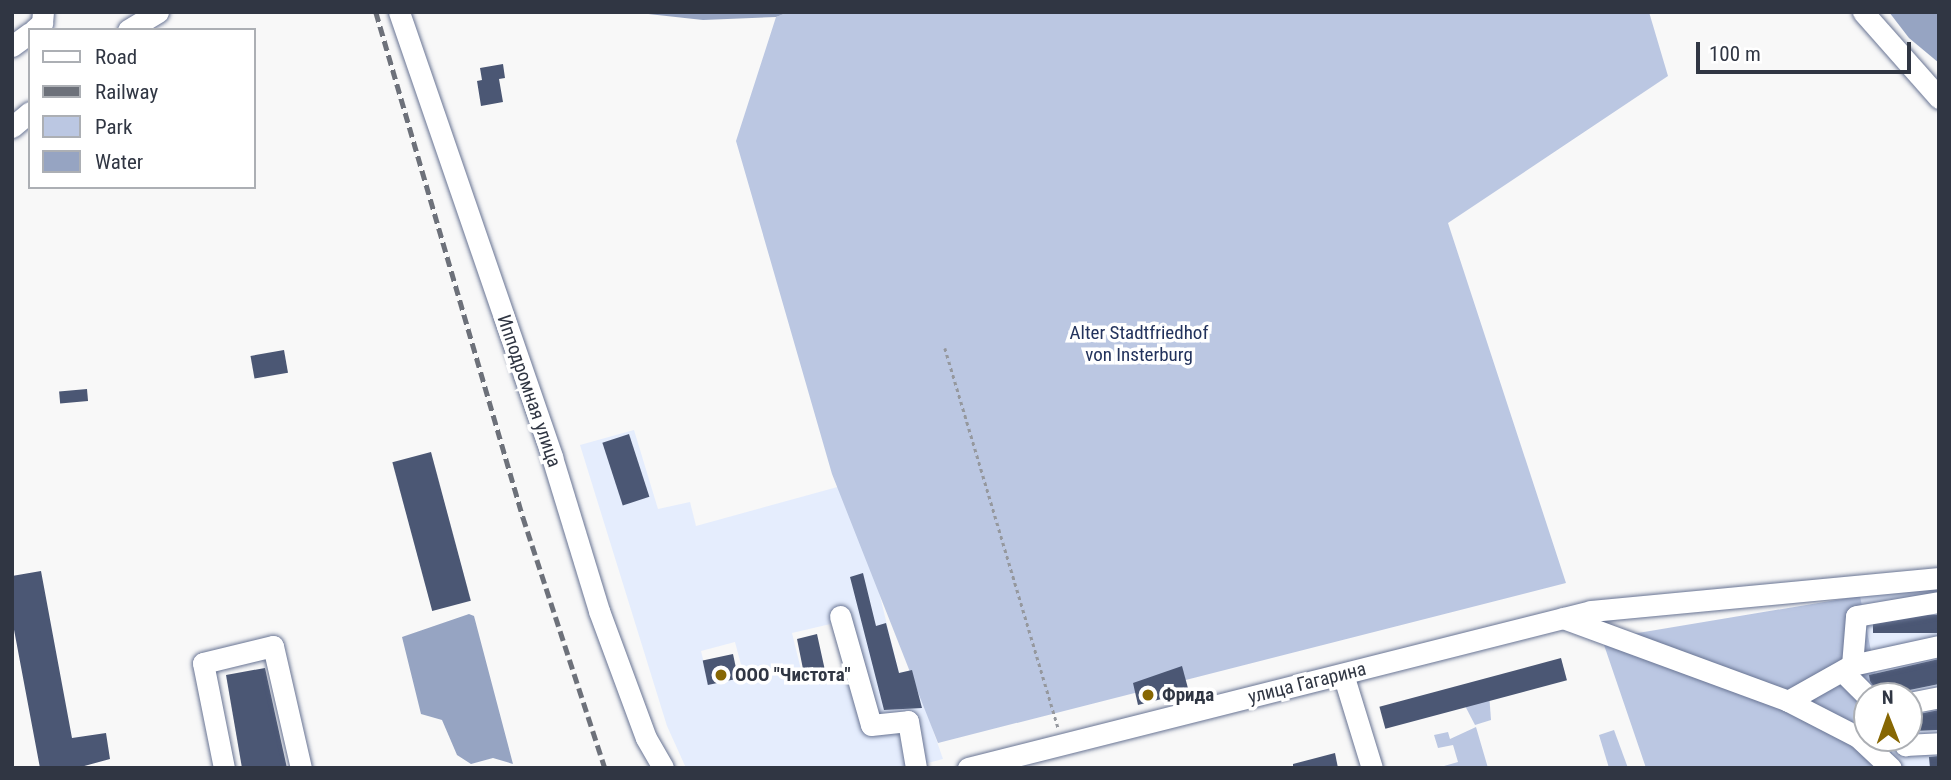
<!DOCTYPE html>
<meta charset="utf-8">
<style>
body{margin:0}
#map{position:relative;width:1951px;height:780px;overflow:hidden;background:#f8f8f8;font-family:"Roboto Condensed",sans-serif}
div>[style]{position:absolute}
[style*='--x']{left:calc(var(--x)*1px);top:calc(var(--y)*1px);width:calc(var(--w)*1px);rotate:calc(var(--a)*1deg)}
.built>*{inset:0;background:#e5edfd}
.green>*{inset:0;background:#bbc7e2}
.water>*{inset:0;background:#96a4c2}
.building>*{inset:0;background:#4b5774;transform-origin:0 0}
.path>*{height:2.5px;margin-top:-1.25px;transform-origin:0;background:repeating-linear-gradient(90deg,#95989e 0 3.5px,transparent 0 7px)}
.roads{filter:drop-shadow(0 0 2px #687493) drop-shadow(0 0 2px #687493)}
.minor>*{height:21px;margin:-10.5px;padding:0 10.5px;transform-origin:10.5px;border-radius:10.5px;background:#fff}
.rail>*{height:4.5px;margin-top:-2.25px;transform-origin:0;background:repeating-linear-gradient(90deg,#6d717a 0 10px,transparent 0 15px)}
.dots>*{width:19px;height:19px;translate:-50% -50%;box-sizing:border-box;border:4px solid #fff;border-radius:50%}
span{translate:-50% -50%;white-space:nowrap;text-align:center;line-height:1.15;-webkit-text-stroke:7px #fff;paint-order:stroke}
.park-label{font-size:19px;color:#22325c}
.street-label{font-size:19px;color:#303643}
.poi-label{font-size:19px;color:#303643;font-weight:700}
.left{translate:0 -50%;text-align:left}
.frame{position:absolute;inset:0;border:14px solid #303643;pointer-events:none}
.legend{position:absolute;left:28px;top:28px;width:228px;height:161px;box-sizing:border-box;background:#fff;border:2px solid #acafb4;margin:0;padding:9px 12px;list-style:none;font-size:21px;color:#303643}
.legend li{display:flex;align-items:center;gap:14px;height:35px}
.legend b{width:35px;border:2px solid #acafb4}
.north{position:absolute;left:1853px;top:682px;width:70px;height:70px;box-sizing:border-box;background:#fff;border:2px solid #acafb4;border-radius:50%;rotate:359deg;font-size:19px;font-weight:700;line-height:28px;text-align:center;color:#303643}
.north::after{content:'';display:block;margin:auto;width:24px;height:32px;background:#876703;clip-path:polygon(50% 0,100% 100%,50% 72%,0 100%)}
.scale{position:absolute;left:1696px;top:42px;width:215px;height:32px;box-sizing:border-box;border:4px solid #303643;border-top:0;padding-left:9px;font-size:21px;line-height:24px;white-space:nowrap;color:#303643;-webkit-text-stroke:5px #fff;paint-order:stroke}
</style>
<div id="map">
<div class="built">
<div style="clip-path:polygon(evenodd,634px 430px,658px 509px,690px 502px,696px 526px,852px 483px,899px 673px,912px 670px,943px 759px,909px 768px,686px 768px,667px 726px,580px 445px,634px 430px,839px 622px,851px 669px,804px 682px,792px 633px,839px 622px,634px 430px,735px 642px,744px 676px,709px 684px,701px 651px,735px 642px)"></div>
<div style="clip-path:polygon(1939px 587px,1939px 768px,1881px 768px,1868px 738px,1909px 738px,1909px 696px,1867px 696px,1860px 596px)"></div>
</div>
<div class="green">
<div style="clip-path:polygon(789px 12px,1649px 12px,1668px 76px,1448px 223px,1566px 583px,938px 743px,832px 474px,736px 141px,776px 17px)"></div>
<div style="clip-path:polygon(1860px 596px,1880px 696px,1867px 696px,1867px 738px,1889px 738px,1895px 768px,1646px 768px,1602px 639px)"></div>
<div style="clip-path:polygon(1489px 693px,1491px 720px,1475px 725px,1462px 700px)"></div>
<div style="clip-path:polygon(1476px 727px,1488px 768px,1437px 768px,1458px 762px,1453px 745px,1438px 748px,1434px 735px,1448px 732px,1450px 739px)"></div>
<div style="clip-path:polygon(1614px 730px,1628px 768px,1609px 768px,1599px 735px)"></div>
</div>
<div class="water">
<div style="clip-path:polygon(630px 12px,789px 12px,776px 17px,703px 20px)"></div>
<div style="clip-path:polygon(1889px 12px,1939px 12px,1939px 63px,1909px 38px)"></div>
<div style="clip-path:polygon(469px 614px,474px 616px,513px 764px,493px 758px,471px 764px,457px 755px,442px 720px,421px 714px,402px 637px)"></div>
</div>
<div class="building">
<div style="clip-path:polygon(503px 64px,505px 78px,499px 79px,503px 102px,481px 106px,477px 81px,482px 80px,480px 68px)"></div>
<div style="left:284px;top:350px;width:23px;height:34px;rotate:80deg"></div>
<div style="left:87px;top:389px;width:12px;height:28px;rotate:85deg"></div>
<div style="left:629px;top:434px;width:66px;height:28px;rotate:72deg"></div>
<div style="left:431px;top:452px;width:154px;height:40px;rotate:75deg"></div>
<div style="clip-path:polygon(41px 571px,72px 738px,106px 733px,110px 759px,77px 768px,40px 768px,12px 619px,12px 576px)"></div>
<div style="clip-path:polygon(863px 573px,876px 626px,886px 623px,899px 673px,912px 670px,922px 708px,884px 710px,850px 577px)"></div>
<div style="left:1939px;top:615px;width:18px;height:66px;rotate:90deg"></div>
<div style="clip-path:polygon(817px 634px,826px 675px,816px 677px,813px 667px,803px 669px,797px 639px)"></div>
<div style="left:733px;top:654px;width:25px;height:31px;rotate:78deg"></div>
<div style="left:1561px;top:658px;width:23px;height:188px;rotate:75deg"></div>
<div style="clip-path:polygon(1939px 659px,1939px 684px,1880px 696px,1870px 681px,1869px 675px)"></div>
<div style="clip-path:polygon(1182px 666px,1189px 692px,1138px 705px,1133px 683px)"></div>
<div style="clip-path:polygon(265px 668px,287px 768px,242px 768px,226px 675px)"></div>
<div style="clip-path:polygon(1939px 710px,1939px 730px,1913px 731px,1909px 727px,1909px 716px)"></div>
<div style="clip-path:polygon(1335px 753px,1338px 768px,1293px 768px,1293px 764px)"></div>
<div style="clip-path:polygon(1939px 756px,1939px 768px,1930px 768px,1929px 757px)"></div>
</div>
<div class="path">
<div style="--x:945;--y:348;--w:396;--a:73.4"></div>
</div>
<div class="roads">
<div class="minor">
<div style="--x:399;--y:12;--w:471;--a:71"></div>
<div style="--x:552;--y:457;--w:161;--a:73"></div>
<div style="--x:599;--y:611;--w:135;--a:69.7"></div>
<div style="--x:646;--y:738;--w:34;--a:60"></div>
<div style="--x:1863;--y:12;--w:115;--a:48.5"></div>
<div style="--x:34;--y:30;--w:11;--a:-41"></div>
<div style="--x:42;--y:23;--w:11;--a:-85"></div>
<div style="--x:128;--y:30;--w:35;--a:-31"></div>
<div style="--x:12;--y:46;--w:22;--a:-36"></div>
<div style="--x:12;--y:127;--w:23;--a:-40"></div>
<div style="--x:840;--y:616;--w:113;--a:74.1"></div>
<div style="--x:871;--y:725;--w:37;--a:-6"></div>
<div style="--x:908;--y:721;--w:48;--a:80.3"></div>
<div style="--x:1563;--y:618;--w:240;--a:20.2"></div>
<div style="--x:1788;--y:701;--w:79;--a:27.2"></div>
<div style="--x:1858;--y:737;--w:45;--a:43.2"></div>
<div style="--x:1852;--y:665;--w:49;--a:-85.3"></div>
<div style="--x:1856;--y:616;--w:84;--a:-9.6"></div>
<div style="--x:1843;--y:672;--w:34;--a:45"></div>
<div style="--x:1343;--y:674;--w:98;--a:72.9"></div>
<div style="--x:1788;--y:701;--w:73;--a:-29.4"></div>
<div style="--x:1852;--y:665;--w:89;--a:-12.3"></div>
<div style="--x:1909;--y:703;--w:31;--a:-11"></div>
<div style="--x:1902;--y:738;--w:8;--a:67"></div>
<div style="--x:1905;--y:745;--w:34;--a:-3"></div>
<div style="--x:224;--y:768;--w:107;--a:-101.3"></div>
<div style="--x:203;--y:663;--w:72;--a:-13.7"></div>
<div style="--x:273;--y:646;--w:125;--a:77.1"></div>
<div style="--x:968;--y:768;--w:642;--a:-14.14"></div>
<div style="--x:1591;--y:611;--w:350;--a:-5.4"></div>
</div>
</div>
<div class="rail">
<div style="--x:376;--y:12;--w:526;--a:73.77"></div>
<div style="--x:523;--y:517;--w:264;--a:71.9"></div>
</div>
<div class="dots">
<div style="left:721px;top:675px;background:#876703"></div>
<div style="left:1148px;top:695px;background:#876703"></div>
</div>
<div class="park-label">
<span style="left:1139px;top:344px">Alter Stadtfriedhof<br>von Insterburg</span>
</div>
<div class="street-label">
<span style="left:529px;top:391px;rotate:71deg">Ипподромная улица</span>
<span style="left:1307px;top:683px;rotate:-14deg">улица Гагарина</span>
</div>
<div class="poi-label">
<span class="left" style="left:735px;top:675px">ООО "Чистота"</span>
<span class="left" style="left:1162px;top:695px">Фрида</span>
</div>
<div class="frame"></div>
<ul class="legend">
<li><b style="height:9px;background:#fff"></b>Road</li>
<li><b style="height:9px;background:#6d717a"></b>Railway</li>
<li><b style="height:19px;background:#bbc7e2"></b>Park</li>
<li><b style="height:19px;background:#96a4c2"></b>Water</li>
</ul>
<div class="north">N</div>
<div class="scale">100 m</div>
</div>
